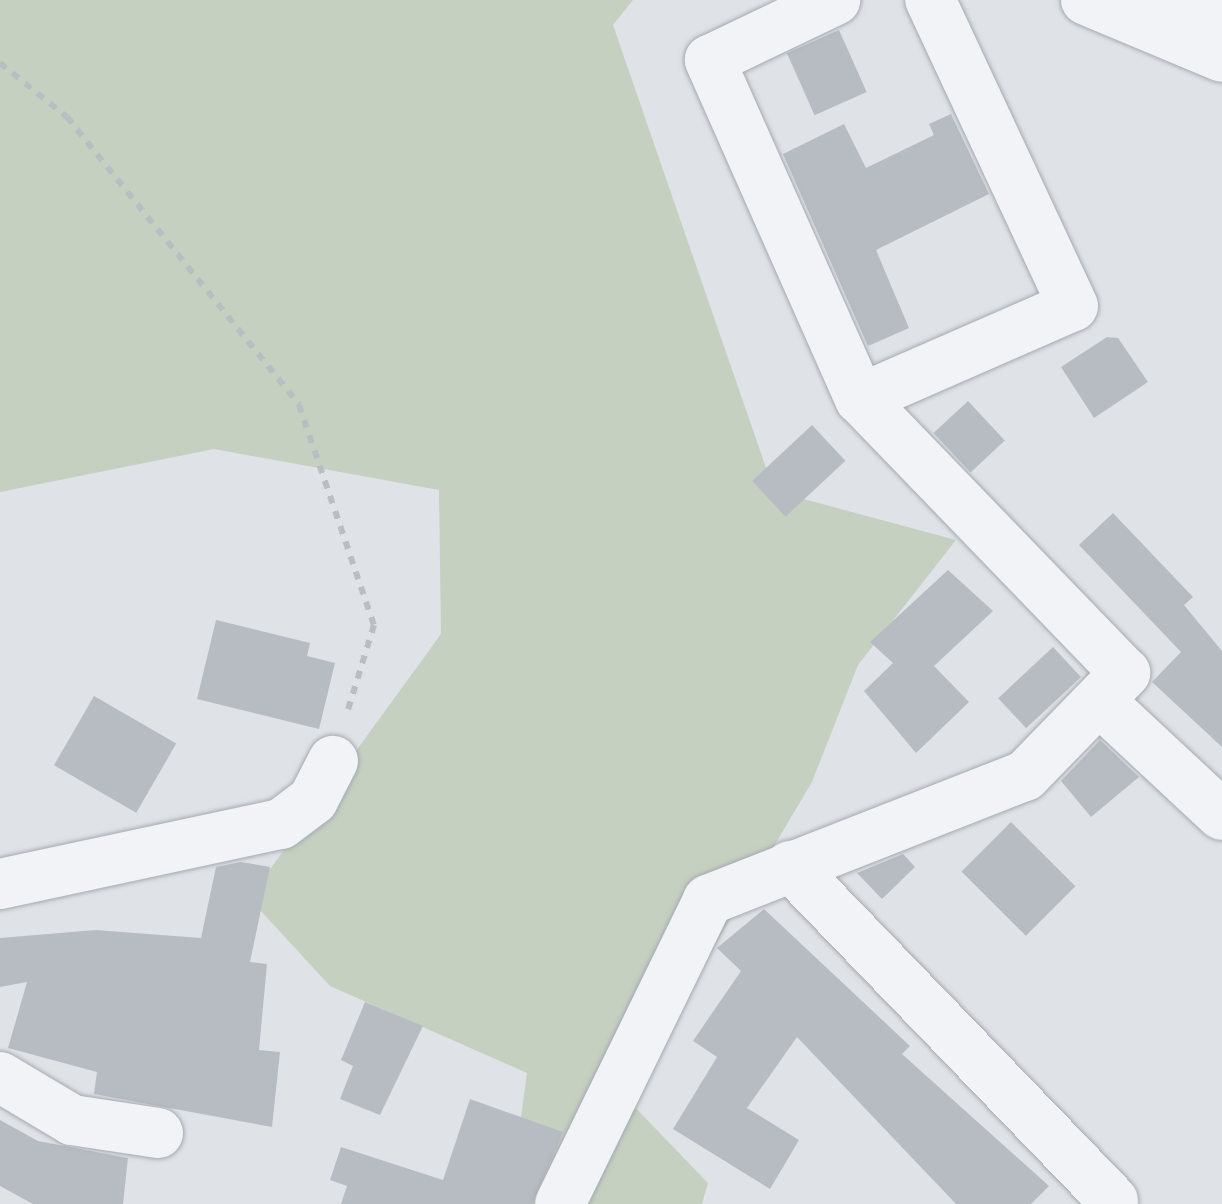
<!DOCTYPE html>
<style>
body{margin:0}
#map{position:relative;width:1222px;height:1204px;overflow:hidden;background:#dfe3e7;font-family:"Archivo Narrow",sans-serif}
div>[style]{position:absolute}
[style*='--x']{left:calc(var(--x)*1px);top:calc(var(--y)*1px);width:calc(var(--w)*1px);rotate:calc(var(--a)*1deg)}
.green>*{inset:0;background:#c6d0c1}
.building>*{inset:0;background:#b7bcc3;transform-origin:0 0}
.path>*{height:6px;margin-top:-3px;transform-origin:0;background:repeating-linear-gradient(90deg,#babdc2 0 8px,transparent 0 16px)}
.roads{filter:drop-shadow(0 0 2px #a5aab1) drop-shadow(0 0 2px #a5aab1)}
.minor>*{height:50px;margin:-25px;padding:0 25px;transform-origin:25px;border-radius:25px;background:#f2f3f6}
.tertiary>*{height:55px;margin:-27.5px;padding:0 27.5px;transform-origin:27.5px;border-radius:27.5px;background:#f2f3f6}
span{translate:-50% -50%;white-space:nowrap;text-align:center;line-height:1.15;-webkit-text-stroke:8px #eff2f5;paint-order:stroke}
</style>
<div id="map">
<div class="green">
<div style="clip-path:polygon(0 0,633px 0,613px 25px,774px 491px,956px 540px,858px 665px,812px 782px,625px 1097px,708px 1183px,702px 1204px,509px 1204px,527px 1073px,330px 986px,249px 898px,441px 634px,439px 490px,214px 449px,0 492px)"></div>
</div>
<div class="building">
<div style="left:839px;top:30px;width:68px;height:57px;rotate:66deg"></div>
<div style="clip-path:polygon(951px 114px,989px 194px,876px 250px,909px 328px,868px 346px,783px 154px,844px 124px,866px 168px,934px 135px,929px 124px)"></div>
<div style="clip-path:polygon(1107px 337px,1118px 338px,1148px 382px,1094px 418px,1061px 367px)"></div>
<div style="left:968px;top:401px;width:54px;height:47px;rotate:47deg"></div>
<div style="left:812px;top:425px;width:49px;height:82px;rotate:47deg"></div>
<div style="clip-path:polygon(1113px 513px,1193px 597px,1184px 605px,1222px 651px,1222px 747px,1152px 682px,1181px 652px,1079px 545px)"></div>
<div style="clip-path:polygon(948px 570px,993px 611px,934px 666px,969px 702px,916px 753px,864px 691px,893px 663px,870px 642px)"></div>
<div style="clip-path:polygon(216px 620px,310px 643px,307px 656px,335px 663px,319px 729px,197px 699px)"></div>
<div style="left:1053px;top:647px;width:41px;height:75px;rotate:47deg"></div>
<div style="left:94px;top:696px;width:95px;height:80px;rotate:30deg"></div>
<div style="clip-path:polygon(1100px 740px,1139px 777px,1091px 817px,1061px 781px)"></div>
<div style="left:1011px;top:822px;width:91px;height:70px;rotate:45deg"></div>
<div style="clip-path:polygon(903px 854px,915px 867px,882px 899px,857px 873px)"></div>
<div style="clip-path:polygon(241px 862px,270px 867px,250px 962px,267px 964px,259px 1050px,280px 1052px,272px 1127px,94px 1094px,97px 1072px,8px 1048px,27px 982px,0 987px,0 938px,96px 930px,201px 938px,216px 867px)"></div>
<div style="clip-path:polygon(764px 909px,910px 1046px,902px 1054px,1049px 1186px,1031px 1204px,956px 1204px,797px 1037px,747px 1108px,799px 1140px,770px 1189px,673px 1129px,717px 1057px,693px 1041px,741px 971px,717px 948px)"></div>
<div style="clip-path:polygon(365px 1002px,423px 1026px,380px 1115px,340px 1099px,353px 1066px,341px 1060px)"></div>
<div style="clip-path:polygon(470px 1099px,563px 1132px,532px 1204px,341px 1204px,347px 1186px,330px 1180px,341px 1147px,443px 1180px)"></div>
<div style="clip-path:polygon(0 1120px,38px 1141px,128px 1158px,123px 1204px,33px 1204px,0 1186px)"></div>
</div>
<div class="path">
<div style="--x:0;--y:63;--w:86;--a:38.9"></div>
<div style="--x:67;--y:117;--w:370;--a:51.1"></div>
<div style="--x:299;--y:405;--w:232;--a:71.2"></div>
<div style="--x:374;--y:625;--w:95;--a:107.1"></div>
</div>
<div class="roads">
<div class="minor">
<div style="--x:1086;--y:0;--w:147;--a:22.7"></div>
<div style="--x:860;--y:399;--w:232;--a:-23.6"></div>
<div style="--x:1073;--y:306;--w:338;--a:-115"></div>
<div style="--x:1104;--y:705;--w:161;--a:43"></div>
<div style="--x:790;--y:866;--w:465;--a:46"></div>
<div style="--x:0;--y:884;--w:287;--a:-12.1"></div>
<div style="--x:281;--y:824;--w:40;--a:-37"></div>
<div style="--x:313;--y:800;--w:44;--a:-62.9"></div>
<div style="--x:0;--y:1077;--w:84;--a:30.8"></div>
<div style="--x:72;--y:1120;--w:87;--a:8.6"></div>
<div style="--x:560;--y:1204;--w:338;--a:-64"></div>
<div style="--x:708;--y:900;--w:340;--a:-21.4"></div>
<div style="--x:1025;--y:776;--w:144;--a:-45.8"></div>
<div style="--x:1125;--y:673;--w:381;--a:-134"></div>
<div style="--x:860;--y:399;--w:371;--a:-113.9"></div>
<div style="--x:710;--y:60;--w:139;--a:-25.6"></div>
</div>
<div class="tertiary">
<div style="--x:1150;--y:0;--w:77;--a:21.3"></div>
</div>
</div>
</div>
